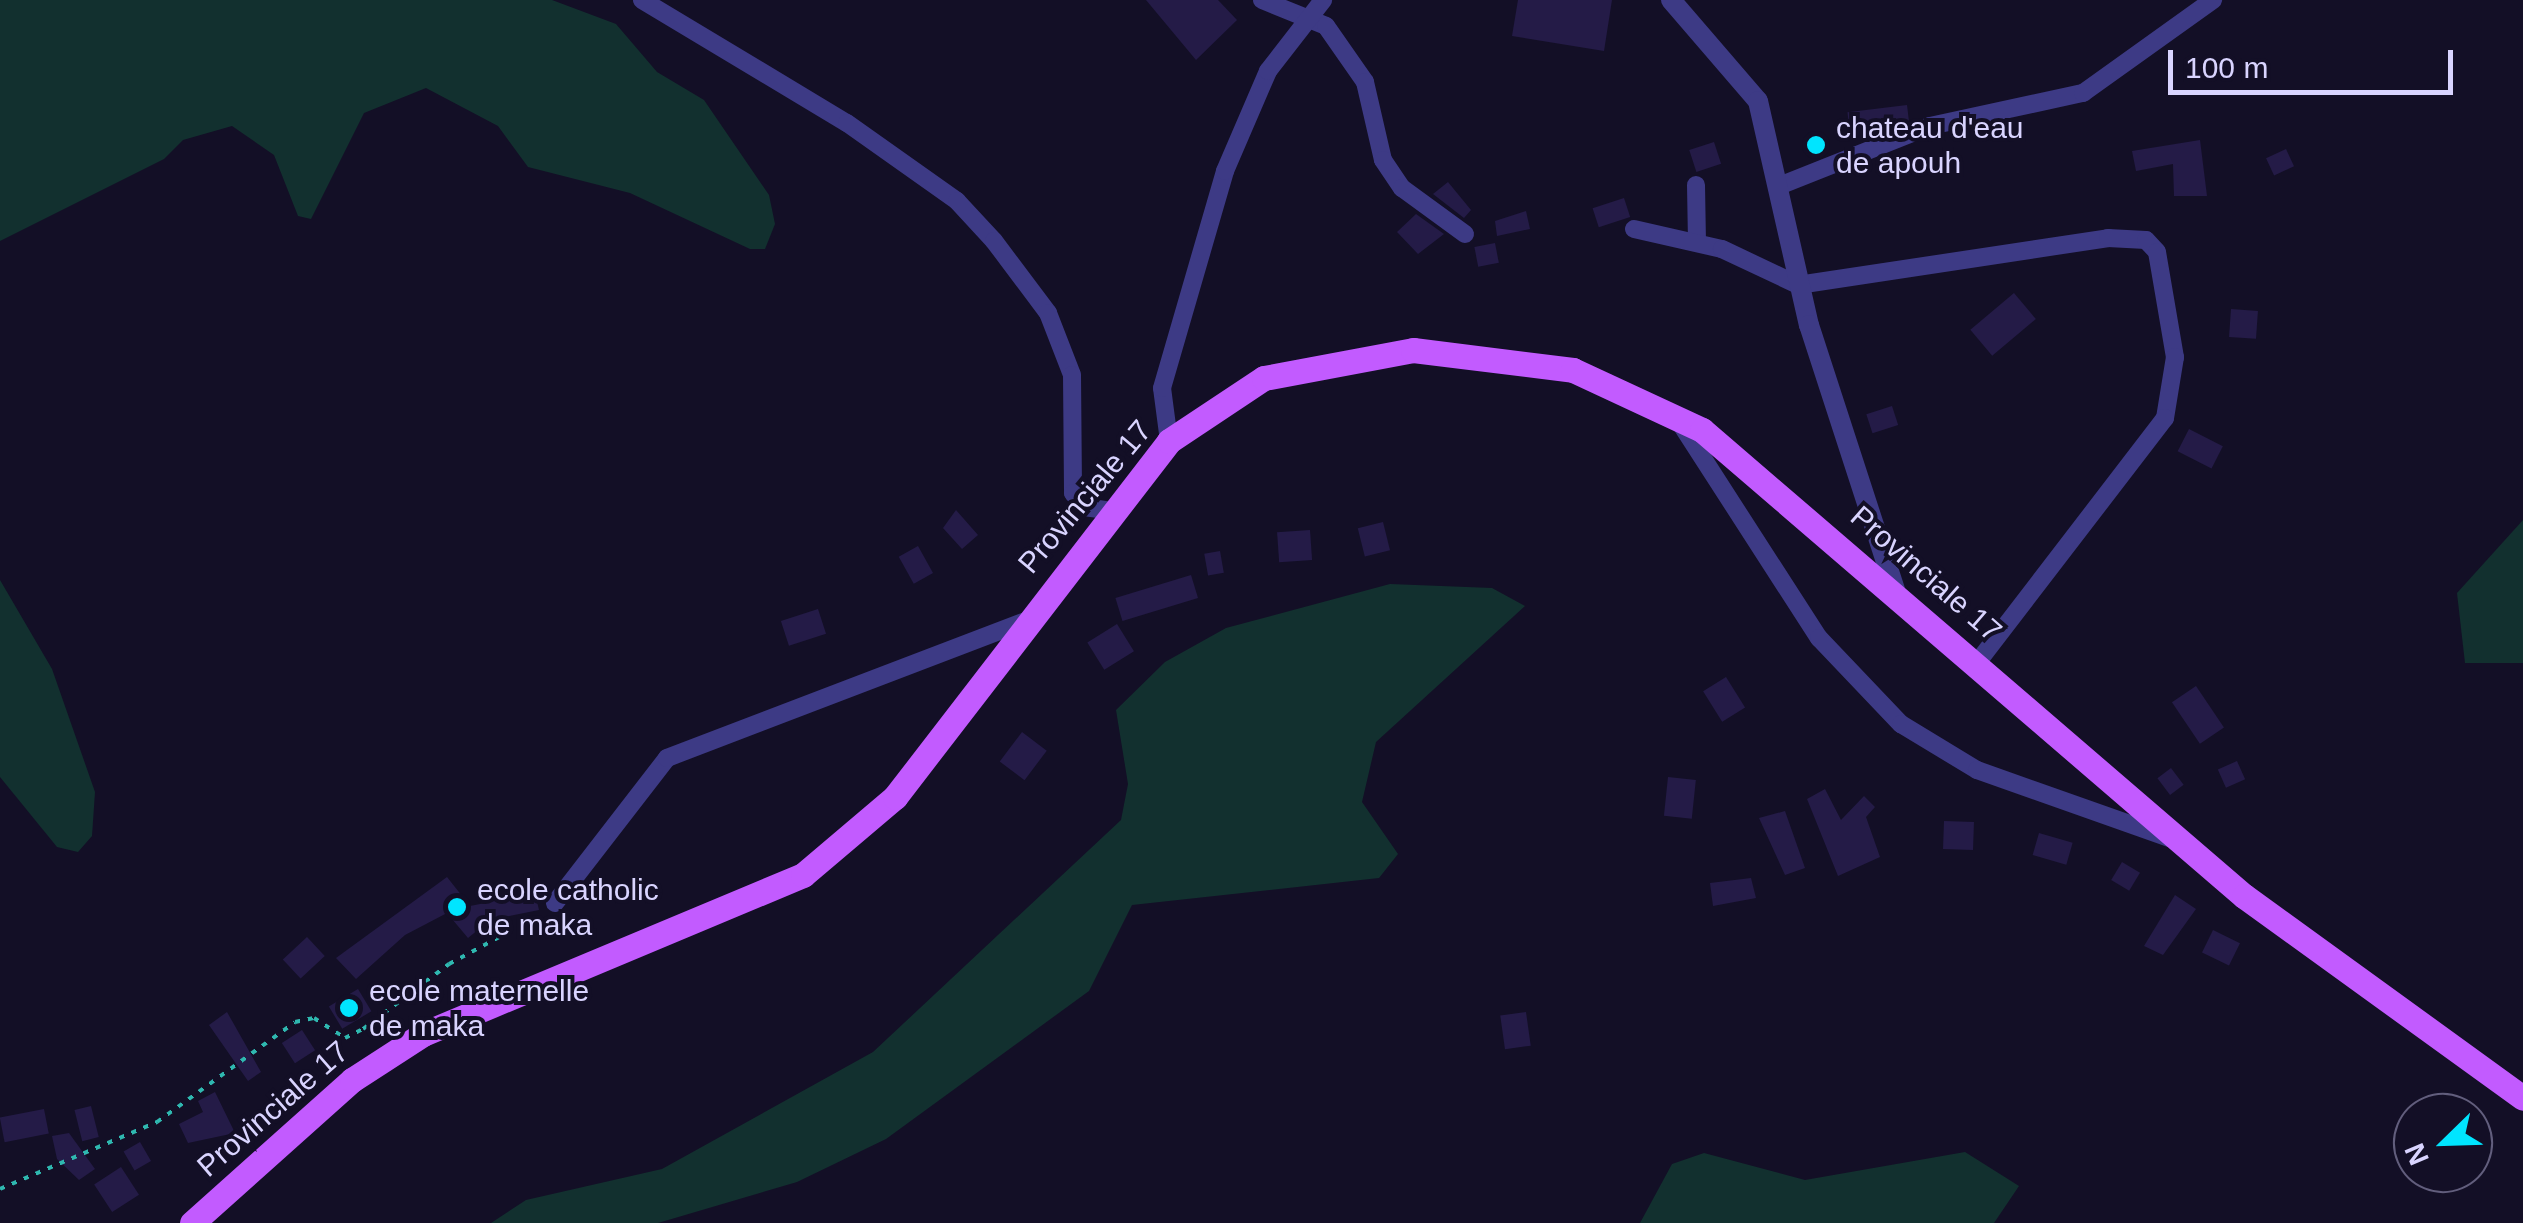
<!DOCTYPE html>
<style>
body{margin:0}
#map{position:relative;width:2523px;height:1223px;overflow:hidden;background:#130f26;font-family:Helvetica,sans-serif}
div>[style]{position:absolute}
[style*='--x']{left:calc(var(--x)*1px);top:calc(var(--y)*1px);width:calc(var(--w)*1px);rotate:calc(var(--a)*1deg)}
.green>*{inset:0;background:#12302f}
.building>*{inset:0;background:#241b47;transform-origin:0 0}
.path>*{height:4px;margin-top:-2px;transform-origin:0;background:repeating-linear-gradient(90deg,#2fb8b0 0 5px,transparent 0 13px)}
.minor>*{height:18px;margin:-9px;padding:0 9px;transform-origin:9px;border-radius:9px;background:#3d3a85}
.tertiary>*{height:20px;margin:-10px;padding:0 10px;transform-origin:10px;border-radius:10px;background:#3d3a85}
.primary>*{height:25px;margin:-12.5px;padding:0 12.5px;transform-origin:12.5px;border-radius:12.5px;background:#c25bff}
.dots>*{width:28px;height:28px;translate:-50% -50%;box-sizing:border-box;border:5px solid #130f26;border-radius:50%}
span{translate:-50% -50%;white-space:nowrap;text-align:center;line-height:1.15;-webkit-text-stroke:8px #130f26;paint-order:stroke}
.poi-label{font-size:30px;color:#d9d4ff}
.left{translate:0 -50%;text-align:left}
.street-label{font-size:30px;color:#d9d4ff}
.north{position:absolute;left:2393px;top:1093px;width:100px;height:100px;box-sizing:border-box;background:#130f26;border:2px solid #625e7d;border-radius:50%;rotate:247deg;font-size:28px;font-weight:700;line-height:40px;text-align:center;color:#d9d4ff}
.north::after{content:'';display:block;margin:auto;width:35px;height:45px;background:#00e5ff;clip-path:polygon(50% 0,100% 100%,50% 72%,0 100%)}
.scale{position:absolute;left:2168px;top:50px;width:285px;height:45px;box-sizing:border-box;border:5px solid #d9d4ff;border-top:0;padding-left:12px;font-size:30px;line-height:35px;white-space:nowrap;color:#d9d4ff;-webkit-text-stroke:8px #130f26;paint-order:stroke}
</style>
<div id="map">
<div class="green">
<div style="clip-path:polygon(0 0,552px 0,616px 24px,657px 72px,704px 100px,769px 195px,775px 224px,765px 249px,750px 249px,630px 193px,528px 167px,498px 126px,426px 88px,364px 113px,311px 219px,298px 216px,274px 155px,232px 126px,183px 140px,164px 159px,0 241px)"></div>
<div style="clip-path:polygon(2523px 520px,2523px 663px,2465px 663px,2457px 593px)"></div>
<div style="clip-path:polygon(0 580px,52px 669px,95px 792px,92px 836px,78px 852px,57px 847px,0 777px)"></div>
<div style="clip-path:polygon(1390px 584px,1492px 588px,1525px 606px,1376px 742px,1362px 802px,1398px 854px,1379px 878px,1132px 905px,1089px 991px,886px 1139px,797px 1182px,658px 1223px,491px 1223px,526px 1200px,662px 1169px,873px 1052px,1121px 820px,1128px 784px,1116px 710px,1165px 662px,1226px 628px)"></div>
<div style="clip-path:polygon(1965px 1152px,2019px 1186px,1994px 1223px,1640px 1223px,1672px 1164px,1704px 1153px,1805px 1180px)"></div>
</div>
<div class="building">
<div style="clip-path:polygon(1146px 0,1218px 0,1237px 20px,1196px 60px)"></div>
<div style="clip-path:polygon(1518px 0,1612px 0,1604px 51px,1512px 36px)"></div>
<div style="left:1907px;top:105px;width:16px;height:60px;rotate:83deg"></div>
<div style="clip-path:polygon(2200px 140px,2207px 196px,2174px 196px,2173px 164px,2136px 171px,2132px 151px)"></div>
<div style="left:1714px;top:142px;width:23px;height:26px;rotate:72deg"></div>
<div style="left:2286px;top:149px;width:19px;height:22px;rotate:65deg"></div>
<div style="clip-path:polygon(1448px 182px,1471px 210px,1464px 218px,1433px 194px)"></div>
<div style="left:1624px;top:198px;width:20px;height:33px;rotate:72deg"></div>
<div style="clip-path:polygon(1526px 211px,1530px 229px,1497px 236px,1495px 221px)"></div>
<div style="clip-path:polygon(1416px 214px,1444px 234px,1418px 254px,1397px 232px)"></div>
<div style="left:1495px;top:243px;width:20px;height:21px;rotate:79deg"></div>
<div style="left:2014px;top:293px;width:34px;height:57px;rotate:50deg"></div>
<div style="left:2231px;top:309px;width:27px;height:28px;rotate:4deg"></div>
<div style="left:1892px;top:406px;width:20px;height:27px;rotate:72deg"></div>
<div style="left:2189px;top:429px;width:38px;height:25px;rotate:27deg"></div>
<div style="clip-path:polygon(956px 510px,978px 535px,962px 549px,943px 528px)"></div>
<div style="left:1383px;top:522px;width:29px;height:26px;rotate:76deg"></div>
<div style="left:1310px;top:530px;width:30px;height:33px;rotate:86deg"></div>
<div style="left:918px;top:546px;width:31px;height:22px;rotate:61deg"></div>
<div style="left:1220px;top:551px;width:22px;height:16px;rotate:80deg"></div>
<div style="left:1191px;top:575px;width:24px;height:79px;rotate:73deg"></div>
<div style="left:818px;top:609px;width:26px;height:39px;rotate:72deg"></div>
<div style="left:1117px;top:624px;width:32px;height:35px;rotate:58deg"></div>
<div style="left:1726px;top:677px;width:36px;height:27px;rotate:58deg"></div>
<div style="left:2196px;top:686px;width:50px;height:29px;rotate:56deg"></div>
<div style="left:1022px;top:732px;width:31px;height:37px;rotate:37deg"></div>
<div style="left:2237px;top:761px;width:20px;height:21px;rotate:66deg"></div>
<div style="left:2171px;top:768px;width:21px;height:17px;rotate:53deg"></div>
<div style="left:1668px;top:777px;width:28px;height:39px;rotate:6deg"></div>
<div style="clip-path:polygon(1825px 789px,1841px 820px,1864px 796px,1875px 807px,1866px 817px,1880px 857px,1838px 876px,1807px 799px)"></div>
<div style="clip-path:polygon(1785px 811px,1805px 868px,1785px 875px,1759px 818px)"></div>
<div style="left:1944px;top:821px;width:30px;height:28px;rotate:2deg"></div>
<div style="left:2039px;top:833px;width:35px;height:23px;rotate:16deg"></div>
<div style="left:2122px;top:862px;width:21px;height:21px;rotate:31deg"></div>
<div style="clip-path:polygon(447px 877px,470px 906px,535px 893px,539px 910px,490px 920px,468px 938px,447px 913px,405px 935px,356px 979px,336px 958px)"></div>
<div style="clip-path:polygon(1751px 878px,1756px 898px,1713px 906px,1710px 883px)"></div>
<div style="clip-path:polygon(2175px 895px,2196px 909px,2163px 955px,2144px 946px)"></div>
<div style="left:2213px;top:930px;width:30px;height:25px;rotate:26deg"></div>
<div style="left:307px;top:937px;width:26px;height:33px;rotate:47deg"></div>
<div style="left:358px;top:989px;width:26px;height:34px;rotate:59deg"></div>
<div style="clip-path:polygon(227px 1012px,261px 1072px,248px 1081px,209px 1025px)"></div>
<div style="left:1526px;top:1012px;width:34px;height:26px;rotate:82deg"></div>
<div style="left:302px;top:1030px;width:24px;height:24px;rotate:57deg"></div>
<div style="clip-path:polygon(215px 1092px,235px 1133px,188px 1143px,179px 1124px,203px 1112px,198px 1101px)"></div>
<div style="left:91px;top:1106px;width:32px;height:17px;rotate:76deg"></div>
<div style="left:44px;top:1109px;width:25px;height:45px;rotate:79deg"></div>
<div style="clip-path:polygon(69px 1133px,95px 1169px,79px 1180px,57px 1159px,52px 1136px)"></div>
<div style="left:140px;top:1142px;width:22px;height:19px;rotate:60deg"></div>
<div style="left:121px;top:1167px;width:33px;height:32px;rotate:57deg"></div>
</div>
<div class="path">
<div style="--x:0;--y:1189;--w:171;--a:-23.1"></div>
<div style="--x:157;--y:1122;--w:170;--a:-35.9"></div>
<div style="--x:295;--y:1022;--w:19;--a:-12"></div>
<div style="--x:314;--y:1018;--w:37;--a:33"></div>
<div style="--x:345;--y:1038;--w:20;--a:-27"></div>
<div style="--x:363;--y:1029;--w:108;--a:-37.1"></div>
<div style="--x:449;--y:964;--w:103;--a:-28.3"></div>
</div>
<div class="minor">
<div style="--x:642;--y:0;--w:239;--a:31"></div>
<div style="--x:847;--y:123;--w:135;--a:35.3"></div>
<div style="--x:957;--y:201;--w:54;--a:47.2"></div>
<div style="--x:994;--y:241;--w:90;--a:53.1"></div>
<div style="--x:1048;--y:313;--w:66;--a:68.8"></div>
<div style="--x:1072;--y:375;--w:118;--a:89.5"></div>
<div style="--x:1073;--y:493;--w:18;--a:52"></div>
<div style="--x:1084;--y:507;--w:28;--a:8"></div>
<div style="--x:1262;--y:0;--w:69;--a:22.1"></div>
<div style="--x:1326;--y:26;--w:68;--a:55.1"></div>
<div style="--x:1365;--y:82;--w:80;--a:77"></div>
<div style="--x:1383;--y:160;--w:34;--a:56"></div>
<div style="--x:1402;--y:188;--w:78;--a:36.1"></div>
<div style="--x:1696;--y:185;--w:57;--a:89"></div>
<div style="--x:1779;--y:186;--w:162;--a:-21.7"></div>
<div style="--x:1930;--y:126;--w:157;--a:-12.2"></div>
<div style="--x:2083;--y:93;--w:160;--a:-35.6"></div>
<div style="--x:1634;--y:229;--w:90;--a:12.8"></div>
<div style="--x:1722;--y:249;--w:84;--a:25.3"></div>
<div style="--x:1798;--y:285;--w:314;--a:-8.6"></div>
<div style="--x:2108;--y:238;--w:38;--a:3"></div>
<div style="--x:2146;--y:240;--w:16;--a:47"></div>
<div style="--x:2157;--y:252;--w:107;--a:80.3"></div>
<div style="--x:2175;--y:357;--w:62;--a:99.3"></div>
<div style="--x:2165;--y:418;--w:307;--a:127.5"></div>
<div style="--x:1677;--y:418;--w:262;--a:57.2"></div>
<div style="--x:1819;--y:638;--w:119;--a:46.4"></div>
<div style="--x:1901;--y:724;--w:89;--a:31.2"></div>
<div style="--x:1977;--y:770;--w:204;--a:19.5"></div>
<div style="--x:1169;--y:441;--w:53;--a:-97.5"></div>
<div style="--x:1162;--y:388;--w:226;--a:-73.8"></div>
<div style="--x:1225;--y:171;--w:109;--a:-66.7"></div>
<div style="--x:1268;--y:71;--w:90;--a:-52.2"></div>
<div style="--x:555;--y:903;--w:183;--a:-52.3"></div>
<div style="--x:667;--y:758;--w:383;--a:-20.9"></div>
</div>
<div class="tertiary">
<div style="--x:1671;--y:0;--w:133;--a:49.3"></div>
<div style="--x:1758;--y:101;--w:230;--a:77.2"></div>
<div style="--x:1809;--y:325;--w:279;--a:72"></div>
</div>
<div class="primary">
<div style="--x:192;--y:1223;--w:215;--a:-41.8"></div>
<div style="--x:352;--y:1080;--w:85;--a:-32.9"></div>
<div style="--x:423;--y:1034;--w:412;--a:-22.7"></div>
<div style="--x:803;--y:875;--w:121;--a:-40.3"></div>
<div style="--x:895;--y:797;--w:449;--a:-52.4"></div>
<div style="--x:1169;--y:441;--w:114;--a:-33.6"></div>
<div style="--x:1264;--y:378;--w:152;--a:-10.6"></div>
<div style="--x:1413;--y:350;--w:161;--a:7.1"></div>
<div style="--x:1573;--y:370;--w:142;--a:24.9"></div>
<div style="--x:1702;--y:430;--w:715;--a:40.69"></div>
<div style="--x:2244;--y:896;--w:344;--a:35.9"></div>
</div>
<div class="dots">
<div style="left:1816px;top:145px;background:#00e5ff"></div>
<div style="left:457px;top:907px;background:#00e5ff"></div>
<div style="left:349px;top:1008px;background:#00e5ff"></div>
</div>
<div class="poi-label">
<span class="left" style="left:1836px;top:145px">chateau d'eau<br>de apouh</span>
<span class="left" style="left:477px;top:907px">ecole catholic<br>de maka</span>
<span class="left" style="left:369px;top:1008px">ecole maternelle<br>de maka</span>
</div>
<div class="street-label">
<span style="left:1085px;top:497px;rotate:-50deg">Provinciale 17</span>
<span style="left:1926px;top:574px;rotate:41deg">Provinciale 17</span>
<span style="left:273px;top:1109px;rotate:-41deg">Provinciale 17</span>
</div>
<div class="north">N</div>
<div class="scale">100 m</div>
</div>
